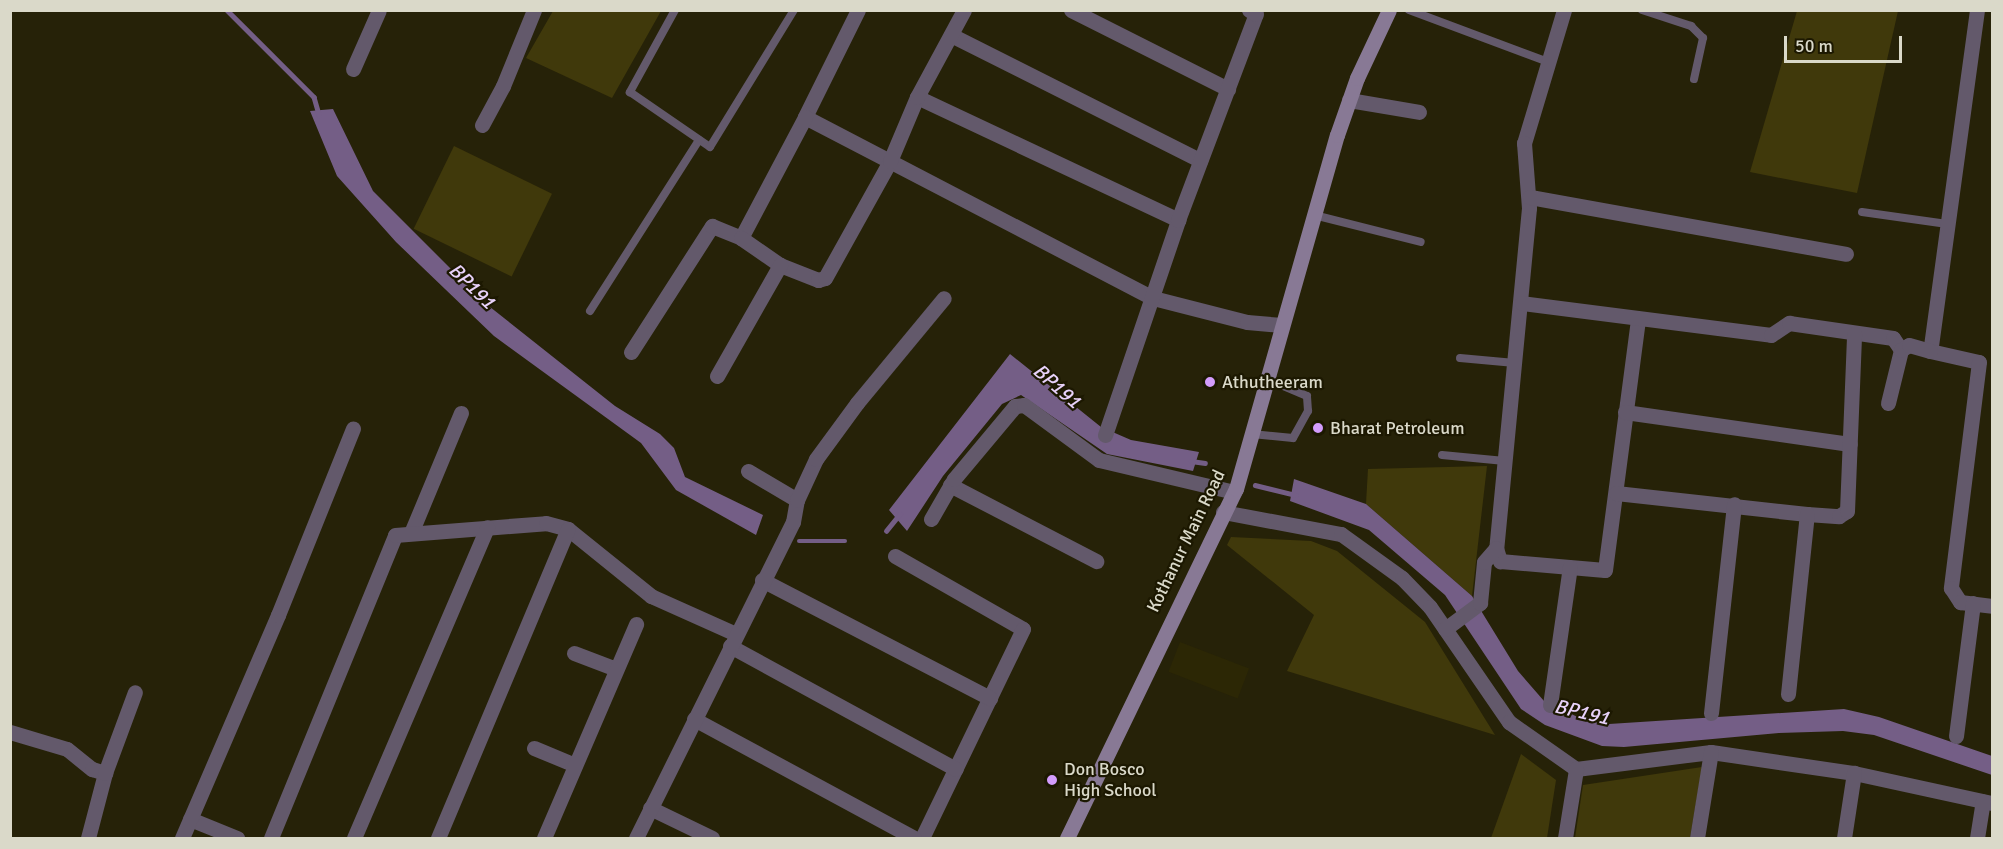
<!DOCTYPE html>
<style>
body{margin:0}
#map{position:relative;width:2003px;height:849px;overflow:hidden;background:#262208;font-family:Signika,sans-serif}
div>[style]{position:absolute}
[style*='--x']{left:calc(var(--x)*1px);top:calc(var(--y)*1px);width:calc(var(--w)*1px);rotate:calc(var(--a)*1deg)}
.built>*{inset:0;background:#2c2705;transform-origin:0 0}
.green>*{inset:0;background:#40390b;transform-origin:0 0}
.water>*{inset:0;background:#745e86}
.stream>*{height:4.5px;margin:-2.25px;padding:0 2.25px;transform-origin:2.25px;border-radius:2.25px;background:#745e86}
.service>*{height:8px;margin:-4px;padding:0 4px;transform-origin:4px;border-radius:4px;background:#63596b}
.minor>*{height:15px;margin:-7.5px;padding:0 7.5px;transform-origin:7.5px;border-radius:7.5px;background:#63596b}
.secondary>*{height:15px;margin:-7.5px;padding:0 7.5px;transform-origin:7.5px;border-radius:7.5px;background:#887995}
.dots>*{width:16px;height:16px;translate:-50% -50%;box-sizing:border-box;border:3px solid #1c1801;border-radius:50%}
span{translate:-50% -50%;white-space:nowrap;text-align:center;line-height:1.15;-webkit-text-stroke:4.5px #1c1801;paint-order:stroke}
.poi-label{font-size:18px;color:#dad9c9}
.left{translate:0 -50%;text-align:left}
.street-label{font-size:18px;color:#dad9c9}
.water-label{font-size:20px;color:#e8d2fa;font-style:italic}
.frame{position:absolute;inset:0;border:12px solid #dad9c9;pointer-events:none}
.scale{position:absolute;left:1784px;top:36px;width:118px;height:27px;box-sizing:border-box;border:3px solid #dad9c9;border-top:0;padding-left:8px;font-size:18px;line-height:21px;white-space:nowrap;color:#dad9c9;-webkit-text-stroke:4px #1c1801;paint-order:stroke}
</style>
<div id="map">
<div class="built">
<div style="left:1180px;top:642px;width:74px;height:32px;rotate:21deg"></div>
</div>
<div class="green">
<div style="clip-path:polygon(553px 11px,553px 10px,661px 11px,612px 98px,526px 58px)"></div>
<div style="clip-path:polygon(1797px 11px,1898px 11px,1857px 193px,1750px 172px)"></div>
<div style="left:454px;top:146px;width:109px;height:92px;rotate:26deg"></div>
<div style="clip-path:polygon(1487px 466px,1472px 596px,1366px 504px,1368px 469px)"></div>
<div style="clip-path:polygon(1231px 537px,1311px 541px,1337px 551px,1425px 622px,1495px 735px,1287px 671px,1314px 615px,1227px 545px)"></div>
<div style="clip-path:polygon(1521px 754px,1556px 780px,1547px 838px,1491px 838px)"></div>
<div style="clip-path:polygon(1702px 767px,1690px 838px,1575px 838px,1583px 785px)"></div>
</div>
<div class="water">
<div style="clip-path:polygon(333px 109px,373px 191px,485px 303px,615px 406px,660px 434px,674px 448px,685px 477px,763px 515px,756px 535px,676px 490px,641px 443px,494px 336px,396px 242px,337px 176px,310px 111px)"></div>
<div style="clip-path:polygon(1010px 354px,1101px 427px,1131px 440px,1199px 452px,1193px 471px,1107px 454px,1021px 395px,1002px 404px,943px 476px,907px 531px,889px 510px)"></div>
<div style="clip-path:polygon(1294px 479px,1366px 504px,1472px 596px,1518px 671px,1544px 701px,1586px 721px,1609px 724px,1844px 709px,1879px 717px,1992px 756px,1992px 775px,1874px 735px,1843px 731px,1779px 733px,1624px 747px,1602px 746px,1545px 725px,1521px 709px,1445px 595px,1369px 530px,1290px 501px)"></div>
</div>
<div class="stream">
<div style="--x:227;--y:10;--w:123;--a:45"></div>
<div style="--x:314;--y:97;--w:19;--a:74"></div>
<div style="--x:1191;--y:461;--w:14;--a:8"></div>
<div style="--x:1255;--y:485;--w:42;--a:13.7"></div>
<div style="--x:886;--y:531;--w:22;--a:-51"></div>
<div style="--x:799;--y:541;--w:46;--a:0"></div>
</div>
<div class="service">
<div style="--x:675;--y:10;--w:94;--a:118.8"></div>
<div style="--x:630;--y:92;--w:97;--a:34.5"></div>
<div style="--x:710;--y:147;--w:161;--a:-58.5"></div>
<div style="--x:1409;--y:10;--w:148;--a:20.5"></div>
<div style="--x:1642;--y:10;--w:52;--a:18.1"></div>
<div style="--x:1691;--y:26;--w:17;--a:45"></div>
<div style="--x:1703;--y:38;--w:42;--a:102.4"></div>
<div style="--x:1862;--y:212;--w:86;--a:8"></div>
<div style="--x:1314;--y:215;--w:110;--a:14.2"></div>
<div style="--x:590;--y:311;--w:203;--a:-57.5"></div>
<div style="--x:1460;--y:358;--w:55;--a:5.2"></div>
<div style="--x:1252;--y:434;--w:41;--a:5.6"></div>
<div style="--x:1293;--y:438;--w:31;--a:-61"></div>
<div style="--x:1308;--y:411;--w:15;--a:-94"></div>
<div style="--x:1307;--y:396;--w:43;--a:-157"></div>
<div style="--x:1442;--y:455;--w:63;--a:5.4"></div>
</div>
<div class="minor">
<div style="--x:858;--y:10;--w:119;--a:116.4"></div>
<div style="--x:805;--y:117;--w:392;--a:27.5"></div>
<div style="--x:1153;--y:298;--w:97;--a:14.3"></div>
<div style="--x:1247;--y:322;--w:35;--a:5"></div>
<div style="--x:1071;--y:10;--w:176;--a:26.7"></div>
<div style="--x:1564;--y:10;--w:139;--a:106.7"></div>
<div style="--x:1524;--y:143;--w:65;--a:85.6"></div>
<div style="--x:1529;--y:208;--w:342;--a:95.5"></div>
<div style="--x:1496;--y:548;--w:14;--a:73"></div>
<div style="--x:1500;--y:561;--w:105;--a:4.9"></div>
<div style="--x:1605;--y:570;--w:253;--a:-82.5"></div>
<div style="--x:1977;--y:10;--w:344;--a:97.8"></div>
<div style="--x:1930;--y:351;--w:50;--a:12.7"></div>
<div style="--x:1979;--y:362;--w:228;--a:97.1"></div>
<div style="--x:1951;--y:588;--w:17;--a:57"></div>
<div style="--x:1960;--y:602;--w:32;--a:7"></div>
<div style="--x:951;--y:35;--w:279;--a:26.7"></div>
<div style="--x:353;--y:69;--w:64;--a:-66.2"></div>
<div style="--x:917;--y:97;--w:289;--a:25.2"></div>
<div style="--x:1349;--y:100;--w:71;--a:9.7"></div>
<div style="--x:482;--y:125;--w:44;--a:-61.7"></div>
<div style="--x:503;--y:86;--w:82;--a:-67.8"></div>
<div style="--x:1530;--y:197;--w:321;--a:10.2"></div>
<div style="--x:741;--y:238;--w:137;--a:-62.1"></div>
<div style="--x:1522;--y:303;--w:251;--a:7.3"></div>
<div style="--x:1771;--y:335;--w:22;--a:-34"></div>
<div style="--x:1789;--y:323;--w:105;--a:8.2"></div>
<div style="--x:1893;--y:338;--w:14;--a:56"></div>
<div style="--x:631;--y:352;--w:150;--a:-57.3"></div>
<div style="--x:712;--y:226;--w:31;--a:22"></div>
<div style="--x:741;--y:238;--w:47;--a:34.7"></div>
<div style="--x:780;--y:265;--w:41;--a:21.5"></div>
<div style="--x:818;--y:280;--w:7;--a:-16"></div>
<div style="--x:825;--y:278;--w:134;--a:-60.9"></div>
<div style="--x:890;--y:161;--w:69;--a:-67.1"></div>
<div style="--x:917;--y:97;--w:99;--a:-61.6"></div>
<div style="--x:717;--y:376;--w:128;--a:-60.4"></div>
<div style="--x:1888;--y:403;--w:55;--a:-76.2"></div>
<div style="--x:1901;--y:350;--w:9;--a:-32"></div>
<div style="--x:1909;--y:345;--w:22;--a:16"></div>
<div style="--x:1625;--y:412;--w:227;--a:8.1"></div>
<div style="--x:1105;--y:435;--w:227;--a:-71.2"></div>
<div style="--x:1178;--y:220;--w:220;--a:-69.3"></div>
<div style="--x:1256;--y:14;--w:8;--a:-150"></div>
<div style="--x:748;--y:471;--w:57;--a:30.6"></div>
<div style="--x:950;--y:485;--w:165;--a:27.5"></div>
<div style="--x:1616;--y:493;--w:192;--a:6.3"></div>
<div style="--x:1807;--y:514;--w:32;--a:4"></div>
<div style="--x:1839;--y:516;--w:9;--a:-32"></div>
<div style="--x:1847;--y:511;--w:177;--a:-87.7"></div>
<div style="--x:1223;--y:512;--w:120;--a:10.6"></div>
<div style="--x:1341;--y:534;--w:75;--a:35.8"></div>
<div style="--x:1402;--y:578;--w:40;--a:46"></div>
<div style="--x:1430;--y:607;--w:140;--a:55.5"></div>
<div style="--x:1509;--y:722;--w:82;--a:35"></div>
<div style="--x:1576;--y:769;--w:136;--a:-7.2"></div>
<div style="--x:1711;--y:752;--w:145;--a:8.4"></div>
<div style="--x:1854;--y:773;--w:141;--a:12.3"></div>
<div style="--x:931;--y:519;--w:46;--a:-60.1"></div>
<div style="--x:954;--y:479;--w:95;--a:-50.1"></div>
<div style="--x:1015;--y:406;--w:9;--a:-6"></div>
<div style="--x:1024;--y:405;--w:93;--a:36.3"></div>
<div style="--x:1099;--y:460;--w:139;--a:13.3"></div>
<div style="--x:411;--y:533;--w:130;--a:-67.4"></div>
<div style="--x:895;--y:556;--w:147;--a:29.7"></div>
<div style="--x:1023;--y:629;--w:232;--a:115.8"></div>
<div style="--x:762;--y:580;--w:257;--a:27.4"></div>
<div style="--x:1445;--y:629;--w:44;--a:-36.6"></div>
<div style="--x:1480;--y:603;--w:41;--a:-84.4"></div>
<div style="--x:1484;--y:562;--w:18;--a:-49"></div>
<div style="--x:730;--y:646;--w:257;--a:28.6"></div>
<div style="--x:574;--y:653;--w:45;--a:20.9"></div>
<div style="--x:1788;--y:694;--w:181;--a:-84"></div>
<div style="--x:1550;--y:705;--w:139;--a:-81.8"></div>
<div style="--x:1711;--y:713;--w:210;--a:-83.7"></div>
<div style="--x:694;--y:719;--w:250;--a:28.4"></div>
<div style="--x:10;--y:732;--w:59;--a:16.6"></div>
<div style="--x:67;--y:749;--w:32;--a:39"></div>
<div style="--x:92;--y:769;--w:14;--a:17"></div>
<div style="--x:1956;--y:736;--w:134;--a:-82.7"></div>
<div style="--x:534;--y:748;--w:44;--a:22.5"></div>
<div style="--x:650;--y:808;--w:69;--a:25.8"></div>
<div style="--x:190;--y:819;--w:51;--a:22"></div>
<div style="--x:88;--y:838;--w:67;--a:-75.3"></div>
<div style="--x:105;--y:773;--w:86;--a:-69.7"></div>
<div style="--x:182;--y:838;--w:243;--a:-66.7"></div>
<div style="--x:278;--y:615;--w:201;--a:-68.1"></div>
<div style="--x:271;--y:838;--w:327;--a:-67.7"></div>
<div style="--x:395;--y:535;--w:151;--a:-4.5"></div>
<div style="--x:546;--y:523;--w:23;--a:15"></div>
<div style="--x:568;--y:529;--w:107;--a:38.9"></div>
<div style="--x:651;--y:596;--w:93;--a:24.1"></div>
<div style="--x:354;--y:838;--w:338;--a:-66.8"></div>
<div style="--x:438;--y:838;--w:335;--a:-67.2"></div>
<div style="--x:544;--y:838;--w:233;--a:-66.7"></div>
<div style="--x:636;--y:838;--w:353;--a:-63.6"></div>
<div style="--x:793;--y:522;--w:22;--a:-80"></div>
<div style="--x:797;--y:500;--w:45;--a:-65.1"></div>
<div style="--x:816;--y:459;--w:69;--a:-53.8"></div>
<div style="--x:857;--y:403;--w:136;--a:-50.4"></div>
<div style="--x:1565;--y:838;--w:70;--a:-80.9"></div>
<div style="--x:1697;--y:838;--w:87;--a:-80.8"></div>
<div style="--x:1844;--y:838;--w:66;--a:-81.3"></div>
<div style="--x:1977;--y:838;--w:37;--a:-81"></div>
</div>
<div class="secondary">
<div style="--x:1067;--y:838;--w:388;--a:-64.2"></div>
<div style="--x:1236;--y:489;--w:368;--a:-74.1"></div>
<div style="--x:1337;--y:135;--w:60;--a:-70.7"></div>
<div style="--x:1357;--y:78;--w:75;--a:-64.8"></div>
</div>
<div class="dots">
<div style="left:1210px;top:382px;background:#d39cfc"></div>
<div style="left:1318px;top:428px;background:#d39cfc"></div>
<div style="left:1052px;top:780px;background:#d39cfc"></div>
</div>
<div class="poi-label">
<span class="left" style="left:1222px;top:382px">Athutheeram</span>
<span class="left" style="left:1330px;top:428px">Bharat Petroleum</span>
<span class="left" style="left:1064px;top:780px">Don Bosco<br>High School</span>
</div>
<div class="street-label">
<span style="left:1186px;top:541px;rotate:-64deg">Kothanur Main Road</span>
</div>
<div class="water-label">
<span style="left:472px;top:286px;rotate:44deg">BP191</span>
<span style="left:1057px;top:386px;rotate:41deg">BP191</span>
<span style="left:1582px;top:712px;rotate:13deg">BP191</span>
</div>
<div class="frame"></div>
<div class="scale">50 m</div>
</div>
